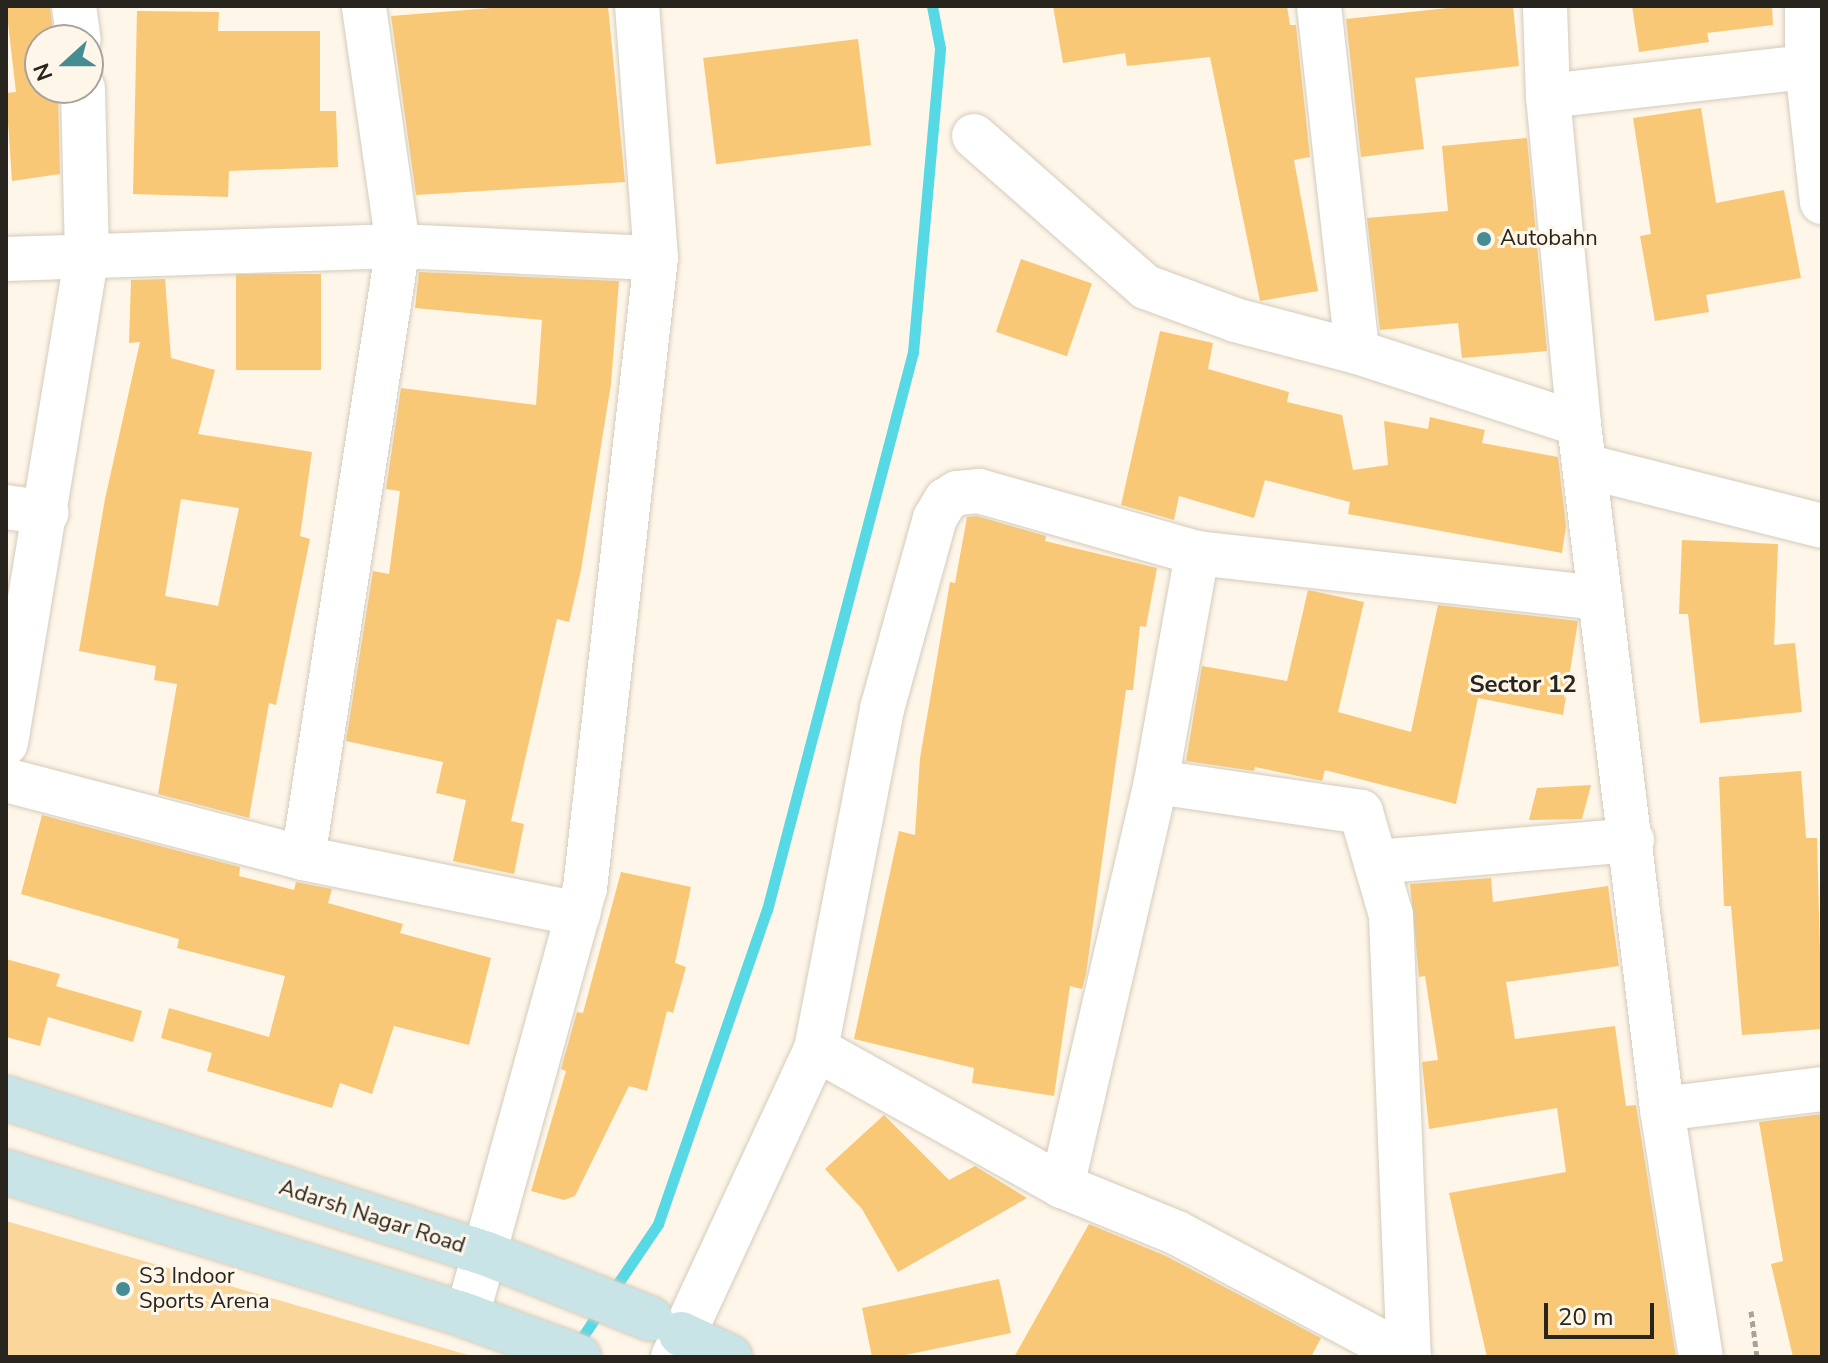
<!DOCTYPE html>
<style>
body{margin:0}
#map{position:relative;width:1828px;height:1363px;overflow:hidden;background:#fef6e9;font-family:"Nunito Sans",sans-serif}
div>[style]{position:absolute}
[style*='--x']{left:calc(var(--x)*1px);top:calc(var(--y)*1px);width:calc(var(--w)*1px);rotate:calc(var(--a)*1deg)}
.green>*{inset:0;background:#fbd69a}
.stream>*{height:11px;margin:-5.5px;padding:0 5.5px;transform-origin:5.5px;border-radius:5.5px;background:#56d8e5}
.building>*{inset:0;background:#f8c876;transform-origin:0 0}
.path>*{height:5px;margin-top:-2.5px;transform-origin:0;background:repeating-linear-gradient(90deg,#a8a298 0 6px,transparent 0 10px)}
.roads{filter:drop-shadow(0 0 2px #d4cbbb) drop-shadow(0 0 2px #d4cbbb)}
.minor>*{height:44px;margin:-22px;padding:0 22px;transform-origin:22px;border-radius:22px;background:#fff}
.tertiary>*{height:44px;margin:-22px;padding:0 22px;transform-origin:22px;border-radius:22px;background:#fff}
.secondary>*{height:44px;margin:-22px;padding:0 22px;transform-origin:22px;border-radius:22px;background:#c8e4e7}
.dots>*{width:22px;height:22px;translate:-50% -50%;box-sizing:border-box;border:4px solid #fef6e9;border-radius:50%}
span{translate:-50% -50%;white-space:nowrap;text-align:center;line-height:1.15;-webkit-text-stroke:6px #fef6e9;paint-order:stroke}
.poi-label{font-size:22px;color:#28241e}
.left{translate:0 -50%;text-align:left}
.street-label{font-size:22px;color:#28241e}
.neighbourhood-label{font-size:24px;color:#28241e;font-weight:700}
.frame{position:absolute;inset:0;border:8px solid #28241e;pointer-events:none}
.north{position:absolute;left:24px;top:24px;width:80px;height:80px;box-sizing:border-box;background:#fef6e9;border:2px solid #a8a298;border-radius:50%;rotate:249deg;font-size:22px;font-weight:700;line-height:32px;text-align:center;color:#28241e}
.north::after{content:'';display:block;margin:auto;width:28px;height:36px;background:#458c93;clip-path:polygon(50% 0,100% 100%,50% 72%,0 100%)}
.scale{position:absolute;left:1544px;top:1303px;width:110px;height:36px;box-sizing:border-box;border:4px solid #28241e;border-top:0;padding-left:10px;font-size:24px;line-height:28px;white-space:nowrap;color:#28241e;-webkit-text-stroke:6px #fef6e9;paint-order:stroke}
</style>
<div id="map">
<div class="green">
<div style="clip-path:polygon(6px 1221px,475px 1357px,6px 1357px)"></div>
</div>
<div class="stream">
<div style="--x:610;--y:1295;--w:86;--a:-55.9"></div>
<div style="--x:658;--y:1224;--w:332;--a:-70.9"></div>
<div style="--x:767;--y:910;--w:577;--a:-75.34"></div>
<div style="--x:913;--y:352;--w:305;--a:-84.9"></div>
<div style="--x:940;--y:48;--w:43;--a:-100.8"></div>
<div style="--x:577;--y:1345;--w:43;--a:-56.3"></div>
</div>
<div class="building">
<div style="clip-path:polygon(6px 6px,50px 6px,54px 40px,40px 40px,40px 88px,58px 88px,60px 174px,12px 181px,6px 93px,16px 92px)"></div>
<div style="clip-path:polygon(517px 6px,608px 6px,625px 182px,416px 195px,391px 16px)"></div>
<div style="clip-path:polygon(1053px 6px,1287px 6px,1290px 25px,1296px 25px,1310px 157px,1294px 160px,1318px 291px,1260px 301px,1210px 57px,1127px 66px,1125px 53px,1063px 63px)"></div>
<div style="clip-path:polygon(1466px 6px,1513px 6px,1519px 66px,1415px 78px,1424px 149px,1361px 157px,1346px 19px)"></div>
<div style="clip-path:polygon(1632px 6px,1772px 6px,1773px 25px,1707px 33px,1709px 42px,1639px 52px)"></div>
<div style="clip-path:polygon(137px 11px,219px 12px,218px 31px,320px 31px,320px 111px,336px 111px,338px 167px,229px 171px,228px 197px,133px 194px)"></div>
<div style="left:858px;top:39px;width:107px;height:156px;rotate:83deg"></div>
<div style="clip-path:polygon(1701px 108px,1716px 203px,1784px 190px,1801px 278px,1706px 295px,1709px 312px,1655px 321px,1640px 236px,1651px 234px,1633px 118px)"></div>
<div style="clip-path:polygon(1527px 138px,1547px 351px,1462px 358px,1458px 323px,1380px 330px,1367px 218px,1448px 211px,1442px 146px)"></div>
<div style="left:1021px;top:259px;width:75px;height:77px;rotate:19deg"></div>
<div style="clip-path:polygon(419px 272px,619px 281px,611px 384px,581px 570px,569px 622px,557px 619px,511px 821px,524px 824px,514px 874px,453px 861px,466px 800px,436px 793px,443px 762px,346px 741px,373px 571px,389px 574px,400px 491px,386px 489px,401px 388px,536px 405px,542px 320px,415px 308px)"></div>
<div style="left:321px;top:274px;width:96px;height:85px;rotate:90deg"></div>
<div style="clip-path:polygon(evenodd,165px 279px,171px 358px,215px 370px,198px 434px,312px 452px,300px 536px,310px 539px,276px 705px,269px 703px,249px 818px,158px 794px,177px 684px,154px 680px,156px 666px,79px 651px,105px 499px,140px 342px,129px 343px,131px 280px,165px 279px,181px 499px,239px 508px,218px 606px,165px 596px,181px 499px)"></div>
<div style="clip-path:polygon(1160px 331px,1213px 343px,1208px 369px,1289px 392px,1287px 402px,1342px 415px,1353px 470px,1388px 465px,1384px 421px,1428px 429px,1430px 417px,1485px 430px,1482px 443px,1558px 457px,1566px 526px,1562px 553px,1348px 514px,1350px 502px,1265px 480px,1254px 518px,1179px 496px,1174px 520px,1121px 505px)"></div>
<div style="clip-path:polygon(977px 516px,1046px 536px,1045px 541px,1157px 568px,1146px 627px,1140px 626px,1133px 690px,1126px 690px,1086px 974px,1082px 989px,1070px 986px,1054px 1096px,972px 1083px,974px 1068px,854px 1039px,899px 831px,915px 835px,920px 758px,950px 582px,955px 583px,967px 517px)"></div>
<div style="clip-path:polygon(1682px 540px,1778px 544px,1774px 645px,1795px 643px,1802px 712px,1700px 723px,1688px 614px,1679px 614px)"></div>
<div style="clip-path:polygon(1308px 590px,1364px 602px,1338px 712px,1411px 732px,1438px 605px,1578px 621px,1563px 715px,1478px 698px,1456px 804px,1325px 770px,1322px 781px,1255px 767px,1254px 771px,1186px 761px,1202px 666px,1287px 681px)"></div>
<div style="clip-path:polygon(1801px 771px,1806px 838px,1817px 838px,1822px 1029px,1742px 1035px,1731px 906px,1724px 906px,1719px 777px)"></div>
<div style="clip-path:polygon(1591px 785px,1582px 819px,1529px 820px,1537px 788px)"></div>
<div style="clip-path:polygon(42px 815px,240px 867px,239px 876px,294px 890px,296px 882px,332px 889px,328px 903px,403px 924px,400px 933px,491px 958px,469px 1045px,394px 1026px,372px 1094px,340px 1083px,332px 1108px,207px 1071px,212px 1053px,161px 1038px,169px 1008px,269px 1037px,285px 976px,177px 948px,179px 939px,21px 894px)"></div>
<div style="clip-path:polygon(621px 872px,691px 887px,675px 963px,686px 967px,673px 1013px,667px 1011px,647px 1091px,629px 1086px,575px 1196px,564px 1200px,531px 1191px,566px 1071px,561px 1069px,577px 1012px,583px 1013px)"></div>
<div style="clip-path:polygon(1491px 878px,1493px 902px,1608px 886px,1619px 966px,1506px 982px,1515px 1039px,1615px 1026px,1626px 1106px,1636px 1105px,1676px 1357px,1487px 1357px,1449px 1193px,1566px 1172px,1557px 1108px,1429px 1129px,1422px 1062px,1438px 1060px,1425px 976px,1419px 977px,1410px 884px)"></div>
<div style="clip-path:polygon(6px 959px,60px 974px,56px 986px,142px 1011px,133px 1042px,48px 1017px,40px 1046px,6px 1037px)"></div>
<div style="clip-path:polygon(1822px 1114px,1822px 1357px,1793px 1357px,1771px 1264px,1783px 1261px,1759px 1122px)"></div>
<div style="clip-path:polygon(884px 1115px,949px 1180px,975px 1166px,1027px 1198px,898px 1272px,862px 1209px,825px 1169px)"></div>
<div style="clip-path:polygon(1089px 1224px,1166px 1256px,1321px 1338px,1311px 1357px,1014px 1357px)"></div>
<div style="clip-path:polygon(999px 1279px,1011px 1333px,896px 1357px,872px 1357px,862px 1308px)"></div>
</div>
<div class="path">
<div style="--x:1751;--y:1311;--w:46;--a:82.6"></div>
</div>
<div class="roads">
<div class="minor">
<div style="--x:74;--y:6;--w:34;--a:82"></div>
<div style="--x:1319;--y:6;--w:348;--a:83.7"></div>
<div style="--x:1357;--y:352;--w:233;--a:18"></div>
<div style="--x:1807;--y:6;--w:61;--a:90"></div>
<div style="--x:1807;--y:67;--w:15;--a:-4"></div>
<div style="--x:1548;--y:96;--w:261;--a:-6.4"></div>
<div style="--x:1807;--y:67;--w:136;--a:83.7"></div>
<div style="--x:974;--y:136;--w:229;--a:41.3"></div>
<div style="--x:1146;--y:287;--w:95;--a:20.3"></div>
<div style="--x:1235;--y:320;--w:126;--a:14.7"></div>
<div style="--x:6;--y:259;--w:392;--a:-1.9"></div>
<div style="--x:398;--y:246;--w:258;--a:2.7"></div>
<div style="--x:1585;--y:466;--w:244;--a:14.2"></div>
<div style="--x:6;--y:507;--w:41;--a:8.3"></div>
<div style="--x:6;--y:743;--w:495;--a:-80.6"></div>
<div style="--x:87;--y:255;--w:167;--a:-91.4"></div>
<div style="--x:6;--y:780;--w:307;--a:14.7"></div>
<div style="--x:303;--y:858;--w:281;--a:11.5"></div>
<div style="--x:1156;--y:782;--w:233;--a:-79.8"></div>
<div style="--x:1197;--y:553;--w:406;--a:6.4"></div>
<div style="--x:303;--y:858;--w:619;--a:-81.18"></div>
<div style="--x:398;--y:246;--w:242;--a:-98.1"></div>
<div style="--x:1376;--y:862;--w:257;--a:-4.9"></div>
<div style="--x:816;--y:1049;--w:282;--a:29.1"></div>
<div style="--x:1062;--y:1186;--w:124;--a:22.2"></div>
<div style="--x:1177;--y:1233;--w:263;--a:28.1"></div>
<div style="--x:1662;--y:1109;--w:161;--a:-7.1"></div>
<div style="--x:1062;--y:1186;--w:415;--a:-76.9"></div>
<div style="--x:1156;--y:782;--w:207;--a:8.3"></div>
<div style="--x:1361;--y:812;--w:107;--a:73.8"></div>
<div style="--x:1391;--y:915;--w:442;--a:87.7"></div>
<div style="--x:467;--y:1316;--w:444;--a:-74.6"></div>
<div style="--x:585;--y:888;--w:634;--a:-83.57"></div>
<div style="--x:656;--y:258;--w:253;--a:-94.3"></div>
<div style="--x:673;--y:1357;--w:340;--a:-65.1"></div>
<div style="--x:816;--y:1049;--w:346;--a:-79"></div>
<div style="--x:882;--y:709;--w:198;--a:-74.5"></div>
<div style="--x:935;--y:518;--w:21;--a:-59"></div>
<div style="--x:946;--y:500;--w:13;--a:-32"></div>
<div style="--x:957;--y:493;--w:22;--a:-5"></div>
<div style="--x:979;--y:491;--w:227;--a:15.9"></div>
</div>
<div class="tertiary">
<div style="--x:1545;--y:6;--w:90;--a:88.1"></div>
<div style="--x:1548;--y:96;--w:329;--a:84.6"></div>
<div style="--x:1579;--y:424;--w:690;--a:83.09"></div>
<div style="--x:1662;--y:1109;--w:251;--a:81.1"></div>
</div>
<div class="secondary">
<div style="--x:6;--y:1098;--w:506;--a:17.97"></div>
<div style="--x:487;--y:1254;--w:176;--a:21.6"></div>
<div style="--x:6;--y:1172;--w:483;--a:17.3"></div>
<div style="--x:467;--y:1316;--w:119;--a:20.1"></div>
<div style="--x:681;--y:1334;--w:54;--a:25.1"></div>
</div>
</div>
<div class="dots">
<div style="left:1484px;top:239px;background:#458c93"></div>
<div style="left:123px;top:1289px;background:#458c93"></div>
</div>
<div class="poi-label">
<span class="left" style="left:1500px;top:239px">Autobahn</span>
<span class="left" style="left:139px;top:1289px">S3 Indoor<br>Sports Arena</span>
</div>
<div class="street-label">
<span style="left:372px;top:1217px;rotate:18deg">Adarsh Nagar Road</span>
</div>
<div class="neighbourhood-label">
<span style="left:1523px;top:685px">Sector 12</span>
</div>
<div class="frame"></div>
<div class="north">N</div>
<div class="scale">20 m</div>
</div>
